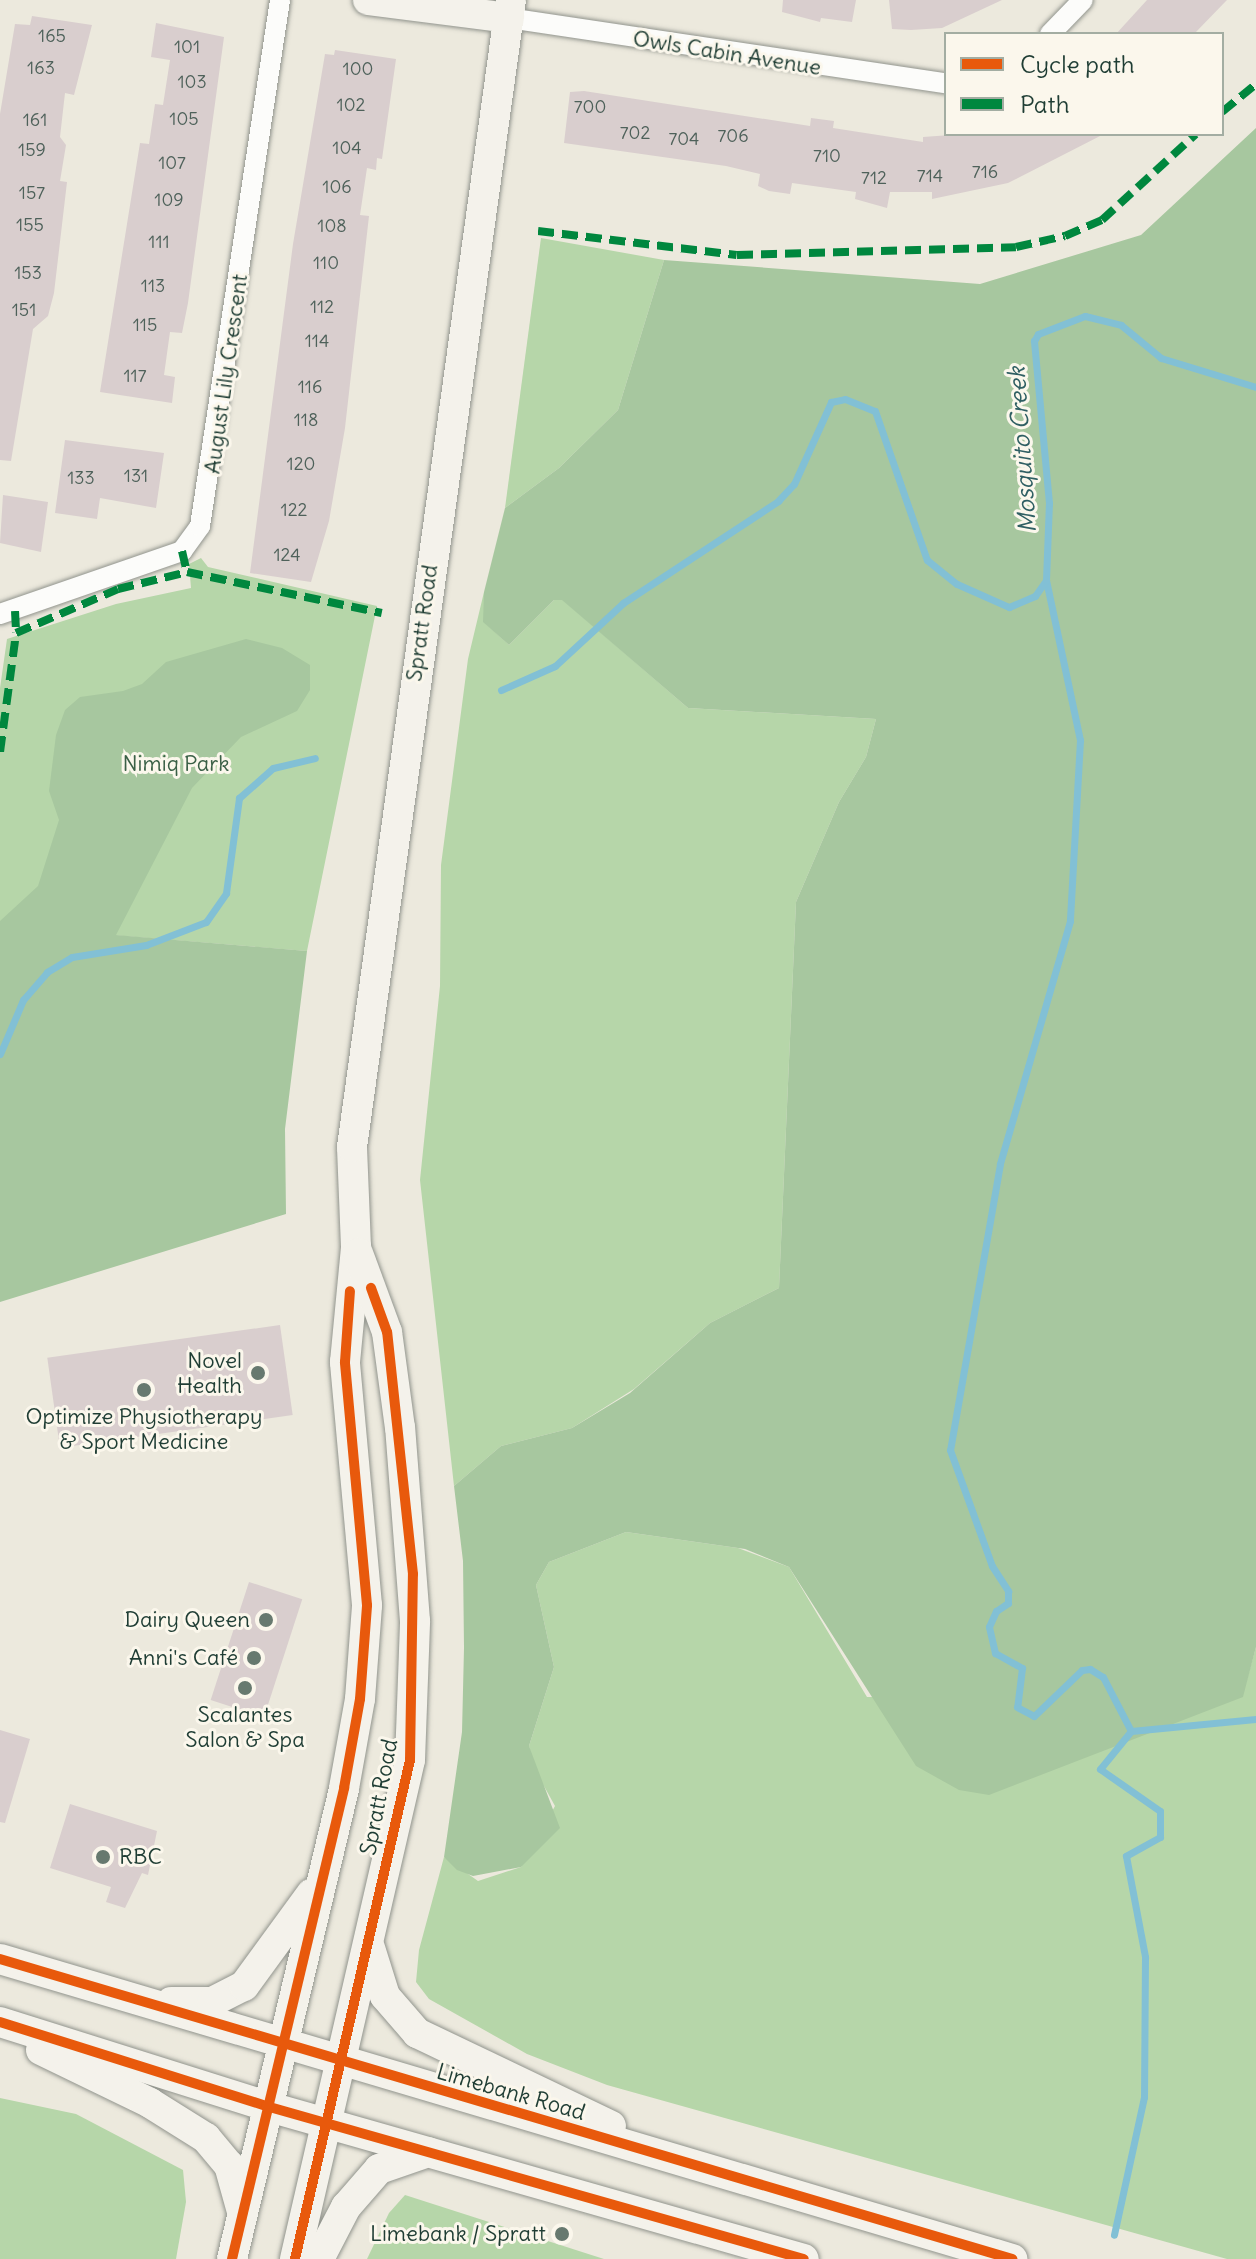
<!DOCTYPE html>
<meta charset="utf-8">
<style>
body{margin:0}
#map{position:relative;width:1256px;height:2259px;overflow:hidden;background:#ece9dd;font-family:Delius,sans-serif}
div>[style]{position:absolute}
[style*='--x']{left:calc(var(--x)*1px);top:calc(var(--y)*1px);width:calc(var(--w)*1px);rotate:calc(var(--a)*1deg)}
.green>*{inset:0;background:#b6d6a9}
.forest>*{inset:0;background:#a7c79f}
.stream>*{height:7px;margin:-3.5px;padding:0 3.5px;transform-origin:3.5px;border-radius:3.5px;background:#82c0d5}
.building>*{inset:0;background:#d9cece;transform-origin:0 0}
.roads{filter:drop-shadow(0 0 2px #91948d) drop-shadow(0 0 2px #91948d)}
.street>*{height:20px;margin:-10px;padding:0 10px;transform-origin:10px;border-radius:10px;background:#fcfcfa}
.secondary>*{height:30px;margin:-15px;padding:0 15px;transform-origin:15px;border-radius:15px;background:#f4f2eb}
.quiet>*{height:8px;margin-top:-4px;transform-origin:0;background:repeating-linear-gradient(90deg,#00873e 0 16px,transparent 0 24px)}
.cycleway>*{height:10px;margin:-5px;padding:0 5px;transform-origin:5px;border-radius:5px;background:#e8590c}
.dots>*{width:22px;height:22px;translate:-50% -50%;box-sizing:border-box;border:4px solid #fbf7ec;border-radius:50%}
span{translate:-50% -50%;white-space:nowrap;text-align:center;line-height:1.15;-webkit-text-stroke:6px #fbf7ec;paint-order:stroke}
.number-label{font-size:18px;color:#4e615a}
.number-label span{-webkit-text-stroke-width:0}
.street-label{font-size:22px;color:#1f3d34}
.park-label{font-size:22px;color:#3a6046}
.poi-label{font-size:22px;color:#1f3d34}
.right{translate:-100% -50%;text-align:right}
.left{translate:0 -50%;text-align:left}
.water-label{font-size:24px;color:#2f5f63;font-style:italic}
.legend{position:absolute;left:944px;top:32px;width:280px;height:104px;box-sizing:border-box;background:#fbf7ec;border:2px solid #a3ada2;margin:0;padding:10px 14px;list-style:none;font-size:24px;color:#1f3d34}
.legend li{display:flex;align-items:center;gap:16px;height:40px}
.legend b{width:40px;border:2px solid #a3ada2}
</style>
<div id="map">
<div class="green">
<div style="clip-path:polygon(541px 238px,664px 260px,618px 410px,559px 468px,505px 508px)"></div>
<div style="clip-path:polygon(201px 558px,208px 567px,377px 606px,307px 951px,0 926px,0 688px,7px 639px,116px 604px,191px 588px,189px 564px)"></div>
<div style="clip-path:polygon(484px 592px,484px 622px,509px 645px,554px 600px,563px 600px,688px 708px,876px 719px,866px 757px,839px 802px,796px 902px,779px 1288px,710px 1323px,634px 1389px,572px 1428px,501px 1446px,454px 1486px,420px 1180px,440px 986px,441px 865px,468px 659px)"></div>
<div style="clip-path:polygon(626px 1532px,738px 1548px,789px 1567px,867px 1697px,1242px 1697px,1256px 1647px,1256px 2259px,1227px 2259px,607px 2085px,527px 2054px,429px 1999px,416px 1982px,419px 1950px,444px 1857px,478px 1881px,521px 1867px,555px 1806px,534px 1768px,529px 1746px,554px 1667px,536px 1585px,549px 1562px)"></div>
<div style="clip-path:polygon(0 2098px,76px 2114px,183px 2170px,186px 2202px,176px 2259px,0 2259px)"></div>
<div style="clip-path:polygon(405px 2195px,604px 2259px,367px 2259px,389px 2213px)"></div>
</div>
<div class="forest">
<div style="clip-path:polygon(1256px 128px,1256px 1647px,1243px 1697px,989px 1795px,959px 1790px,916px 1766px,789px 1567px,745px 1549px,626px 1532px,549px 1562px,536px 1585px,554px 1667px,529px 1746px,560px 1828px,521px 1867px,473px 1876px,457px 1870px,444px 1857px,462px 1732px,464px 1648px,463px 1561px,454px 1486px,501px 1446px,572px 1428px,630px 1393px,710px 1323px,779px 1288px,796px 902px,839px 802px,866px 757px,876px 719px,688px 708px,562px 600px,554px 600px,509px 645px,483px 622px,484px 592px,505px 508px,559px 468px,618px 410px,664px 260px,980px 284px,1141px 235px)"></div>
<div style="clip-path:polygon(246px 639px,282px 648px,310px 665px,310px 690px,297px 711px,241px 737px,192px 788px,116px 935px,307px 951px,285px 1129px,286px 1214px,0 1302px,0 921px,38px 886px,59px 820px,49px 791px,56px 735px,65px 710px,80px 697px,123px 691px,142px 684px,166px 662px)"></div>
</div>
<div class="stream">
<div style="--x:1046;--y:580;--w:164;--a:78"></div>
<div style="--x:1080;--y:740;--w:181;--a:93.2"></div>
<div style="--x:1070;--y:921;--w:253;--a:106.1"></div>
<div style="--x:1000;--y:1164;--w:290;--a:99.9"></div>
<div style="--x:950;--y:1450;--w:123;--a:70.1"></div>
<div style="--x:992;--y:1566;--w:30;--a:57"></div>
<div style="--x:1008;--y:1591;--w:12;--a:90"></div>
<div style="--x:1008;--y:1603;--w:14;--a:146"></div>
<div style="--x:996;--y:1611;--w:17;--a:114"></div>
<div style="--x:989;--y:1627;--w:27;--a:77"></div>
<div style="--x:995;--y:1653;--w:31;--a:29"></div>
<div style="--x:1022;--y:1668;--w:39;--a:97"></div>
<div style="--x:1017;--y:1707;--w:19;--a:28"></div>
<div style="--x:1034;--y:1716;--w:66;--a:-43.8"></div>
<div style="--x:1082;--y:1670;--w:8;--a:-7"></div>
<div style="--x:1090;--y:1669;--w:15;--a:32"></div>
<div style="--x:1103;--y:1677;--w:61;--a:62.6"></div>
<div style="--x:1131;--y:1731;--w:49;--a:129.2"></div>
<div style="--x:1100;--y:1769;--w:73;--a:35"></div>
<div style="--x:1160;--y:1811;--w:26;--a:90"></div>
<div style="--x:1160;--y:1837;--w:39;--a:151"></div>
<div style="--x:1126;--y:1856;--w:103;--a:79.3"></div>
<div style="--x:1145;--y:1957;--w:140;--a:90.4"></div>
<div style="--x:1144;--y:2097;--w:141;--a:102.3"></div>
<div style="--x:501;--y:690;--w:59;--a:-24"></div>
<div style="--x:555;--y:666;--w:93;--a:-42.8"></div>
<div style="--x:623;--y:603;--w:186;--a:-33.3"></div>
<div style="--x:778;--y:501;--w:23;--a:-47"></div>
<div style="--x:794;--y:484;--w:90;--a:-65.7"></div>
<div style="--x:831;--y:402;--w:14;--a:-12"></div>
<div style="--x:845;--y:399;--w:32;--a:22"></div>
<div style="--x:875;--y:411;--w:158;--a:70.8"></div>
<div style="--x:927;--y:560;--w:38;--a:39"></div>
<div style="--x:957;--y:584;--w:57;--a:23.9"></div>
<div style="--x:1009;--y:607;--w:28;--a:-23"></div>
<div style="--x:1035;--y:596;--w:19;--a:-55"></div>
<div style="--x:1046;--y:580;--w:77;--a:-87.8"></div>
<div style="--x:1049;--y:503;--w:163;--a:-95.3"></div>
<div style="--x:1034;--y:341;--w:8;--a:-60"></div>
<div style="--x:1038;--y:334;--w:50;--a:-21"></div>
<div style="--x:1085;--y:316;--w:37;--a:14"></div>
<div style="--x:1121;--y:325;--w:52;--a:39.5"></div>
<div style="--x:1161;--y:358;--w:99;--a:17"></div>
<div style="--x:0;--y:1054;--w:59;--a:-66.9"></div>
<div style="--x:23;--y:1000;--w:37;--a:-49"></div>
<div style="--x:47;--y:972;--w:29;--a:-31"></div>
<div style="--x:72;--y:957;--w:75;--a:-9.2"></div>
<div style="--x:146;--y:945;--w:64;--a:-21"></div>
<div style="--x:206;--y:922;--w:35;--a:-55"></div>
<div style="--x:226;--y:893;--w:96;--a:-82.2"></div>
<div style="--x:239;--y:798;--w:45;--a:-41.4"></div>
<div style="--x:273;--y:768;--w:43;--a:-13.4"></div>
<div style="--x:1131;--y:1731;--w:126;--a:-5.5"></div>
</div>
<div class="building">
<div style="clip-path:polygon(783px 0,856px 0,852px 22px,821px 18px,820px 22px,782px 12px)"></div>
<div style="clip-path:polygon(889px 0,1002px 0,942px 28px,911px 30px,892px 29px)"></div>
<div style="clip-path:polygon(1147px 0,1227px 0,1194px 34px,1116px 34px)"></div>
<div style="clip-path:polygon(32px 16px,92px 25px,74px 95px,65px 93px,60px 137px,66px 145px,60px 181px,67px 182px,54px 293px,48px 316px,33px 329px,11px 461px,0 460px,0 114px,15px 24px,30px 25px)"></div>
<div style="clip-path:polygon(156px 23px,224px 37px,188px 303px,182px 333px,170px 332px,164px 375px,175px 377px,172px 403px,100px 392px,140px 143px,149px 144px,155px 104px,163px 105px,170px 60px,151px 57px)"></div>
<div style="clip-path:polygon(335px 50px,396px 59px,382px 159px,377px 158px,376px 170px,367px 168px,360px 215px,369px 216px,345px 428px,329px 521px,311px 582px,250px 573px,293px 244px,325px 54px,334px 55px)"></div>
<div style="clip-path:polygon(584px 91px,810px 126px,811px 118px,834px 121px,833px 128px,923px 142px,923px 137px,964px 134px,1104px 134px,1008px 183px,932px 199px,932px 192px,890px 192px,887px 208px,855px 199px,856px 192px,792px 183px,790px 194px,769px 191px,758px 186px,760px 174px,726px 166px,564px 143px,570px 92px)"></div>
<div style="clip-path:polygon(65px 440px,164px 453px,156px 508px,100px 498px,97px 519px,55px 513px)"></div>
<div style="clip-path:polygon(3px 495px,48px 502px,41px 552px,0 543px)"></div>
<div style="left:280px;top:1325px;width:91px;height:235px;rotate:82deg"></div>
<div style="left:249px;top:1582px;width:56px;height:124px;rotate:18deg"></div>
<div style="clip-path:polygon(0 1730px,30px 1739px,5px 1823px,0 1822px)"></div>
<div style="clip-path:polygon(70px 1804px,157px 1831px,148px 1875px,142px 1873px,125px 1908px,106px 1902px,111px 1887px,50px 1868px)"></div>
</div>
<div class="roads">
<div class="street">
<div style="--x:509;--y:18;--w:442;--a:8.5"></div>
<div style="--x:1050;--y:34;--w:47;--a:-45.9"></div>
<div style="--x:0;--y:614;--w:193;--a:-19.1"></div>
<div style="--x:182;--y:551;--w:31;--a:-54"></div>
<div style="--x:200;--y:526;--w:532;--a:-81.35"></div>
</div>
<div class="secondary">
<div style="--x:368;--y:0;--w:142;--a:7.3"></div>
<div style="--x:370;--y:1948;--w:50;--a:72.6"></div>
<div style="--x:385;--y:1996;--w:49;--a:49.1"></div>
<div style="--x:417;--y:2033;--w:215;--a:25.6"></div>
<div style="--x:0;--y:1959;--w:1056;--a:16.51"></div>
<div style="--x:171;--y:2002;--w:41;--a:0"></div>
<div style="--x:212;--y:2002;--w:36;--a:-27"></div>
<div style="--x:244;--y:1986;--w:114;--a:-53.9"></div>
<div style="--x:0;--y:2022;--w:279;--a:17.5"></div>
<div style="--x:266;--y:2106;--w:559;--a:15.88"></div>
<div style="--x:41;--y:2050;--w:121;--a:25.9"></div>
<div style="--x:150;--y:2103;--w:66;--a:32"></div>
<div style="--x:206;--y:2138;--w:35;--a:50"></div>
<div style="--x:229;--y:2165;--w:45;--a:74.4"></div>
<div style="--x:232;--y:2259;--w:484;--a:-76.6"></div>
<div style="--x:344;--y:1788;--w:90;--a:-79.8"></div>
<div style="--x:360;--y:1699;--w:94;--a:-85.7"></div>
<div style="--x:367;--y:1605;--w:244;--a:-95.2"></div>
<div style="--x:345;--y:1362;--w:116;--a:-84.5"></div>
<div style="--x:356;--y:1247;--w:100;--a:-92.3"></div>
<div style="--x:352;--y:1147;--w:1158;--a:-82.11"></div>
<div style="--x:295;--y:2259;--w:512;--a:-77.02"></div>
<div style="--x:410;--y:1760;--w:139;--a:-87.9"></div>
<div style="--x:415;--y:1621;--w:194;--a:-94.4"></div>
<div style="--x:400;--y:1428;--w:97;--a:-97.7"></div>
<div style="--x:387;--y:1332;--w:84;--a:-110.2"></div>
<div style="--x:319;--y:2259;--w:59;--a:-62.6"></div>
<div style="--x:346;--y:2207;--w:50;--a:-49"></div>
<div style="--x:379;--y:2169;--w:52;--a:-19.1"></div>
</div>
</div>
<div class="quiet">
<div style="--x:1222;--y:112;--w:44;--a:-39.5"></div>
<div style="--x:538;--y:231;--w:200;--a:6.9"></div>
<div style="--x:737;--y:255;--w:279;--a:-1.6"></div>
<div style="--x:1016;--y:247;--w:50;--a:-12.7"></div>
<div style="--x:1065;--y:236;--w:40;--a:-23.4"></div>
<div style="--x:1102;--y:220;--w:127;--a:-42.5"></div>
<div style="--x:182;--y:551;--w:22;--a:77"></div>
<div style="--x:187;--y:572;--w:199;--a:11.9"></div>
<div style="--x:15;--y:611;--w:22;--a:87"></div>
<div style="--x:0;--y:752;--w:120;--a:-82.3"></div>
<div style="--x:16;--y:633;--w:111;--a:-23.3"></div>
<div style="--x:118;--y:589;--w:71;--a:-13.8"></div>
</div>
<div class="cycleway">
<div style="--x:0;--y:1959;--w:1056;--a:16.51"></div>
<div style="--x:0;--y:2022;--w:279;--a:17.5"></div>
<div style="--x:266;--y:2106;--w:559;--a:15.88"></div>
<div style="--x:232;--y:2259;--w:484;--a:-76.6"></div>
<div style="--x:344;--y:1788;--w:90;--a:-79.8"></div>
<div style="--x:360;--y:1699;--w:94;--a:-85.7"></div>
<div style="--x:367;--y:1605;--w:244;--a:-95.2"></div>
<div style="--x:345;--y:1362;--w:71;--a:-86"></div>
<div style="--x:295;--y:2259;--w:512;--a:-77.02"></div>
<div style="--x:410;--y:1760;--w:186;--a:-89.1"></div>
<div style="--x:413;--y:1574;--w:243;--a:-96.1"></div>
<div style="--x:387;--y:1332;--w:47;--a:-110"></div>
</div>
<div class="dots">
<div style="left:258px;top:1373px;background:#67796f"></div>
<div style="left:144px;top:1390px;background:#67796f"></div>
<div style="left:266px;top:1620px;background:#67796f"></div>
<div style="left:254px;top:1658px;background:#67796f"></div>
<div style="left:245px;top:1688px;background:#67796f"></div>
<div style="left:103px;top:1857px;background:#67796f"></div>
<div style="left:562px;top:2234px;background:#67796f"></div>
</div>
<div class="number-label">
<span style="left:52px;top:36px">165</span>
<span style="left:187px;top:47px">101</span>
<span style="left:41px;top:68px">163</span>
<span style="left:358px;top:69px">100</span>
<span style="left:192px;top:82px">103</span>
<span style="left:351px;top:105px">102</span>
<span style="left:590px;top:107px">700</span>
<span style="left:184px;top:119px">105</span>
<span style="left:35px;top:120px">161</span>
<span style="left:635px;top:133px">702</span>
<span style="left:733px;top:136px">706</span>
<span style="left:684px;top:139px">704</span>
<span style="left:347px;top:148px">104</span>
<span style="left:32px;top:150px">159</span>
<span style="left:827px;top:156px">710</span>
<span style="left:172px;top:163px">107</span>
<span style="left:985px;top:172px">716</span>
<span style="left:930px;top:176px">714</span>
<span style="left:874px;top:178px">712</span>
<span style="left:337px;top:187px">106</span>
<span style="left:32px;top:193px">157</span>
<span style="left:169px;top:200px">109</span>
<span style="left:30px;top:225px">155</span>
<span style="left:332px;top:226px">108</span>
<span style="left:159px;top:242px">111</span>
<span style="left:326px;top:263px">110</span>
<span style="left:28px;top:273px">153</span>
<span style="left:153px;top:286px">113</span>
<span style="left:322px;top:307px">112</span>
<span style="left:24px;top:310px">151</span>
<span style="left:145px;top:325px">115</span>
<span style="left:317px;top:341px">114</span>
<span style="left:135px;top:376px">117</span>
<span style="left:310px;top:387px">116</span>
<span style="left:306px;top:420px">118</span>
<span style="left:301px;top:464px">120</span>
<span style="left:136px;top:476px">131</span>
<span style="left:81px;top:478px">133</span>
<span style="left:294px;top:510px">122</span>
<span style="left:287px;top:555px">124</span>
</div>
<div class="street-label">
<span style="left:727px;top:53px;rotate:9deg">Owls Cabin Avenue</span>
<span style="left:226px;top:374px;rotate:-82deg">August Lily Crescent</span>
<span style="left:422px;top:623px;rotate:-82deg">Spratt Road</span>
<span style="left:379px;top:1797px;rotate:-79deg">Spratt Road</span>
<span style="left:511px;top:2092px;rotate:16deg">Limebank Road</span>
</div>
<div class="park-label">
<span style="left:176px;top:764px">Nimiq Park</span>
</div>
<div class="poi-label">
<span class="right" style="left:242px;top:1373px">Novel<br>Health</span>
<span style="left:144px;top:1429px">Optimize Physiotherapy<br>&amp; Sport Medicine</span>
<span class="right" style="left:250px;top:1620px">Dairy Queen</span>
<span class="right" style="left:238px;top:1658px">Anni's Café</span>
<span style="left:245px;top:1727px">Scalantes<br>Salon &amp; Spa</span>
<span class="left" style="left:119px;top:1857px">RBC</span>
<span class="right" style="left:546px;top:2234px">Limebank / Spratt</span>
</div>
<div class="water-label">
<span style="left:1022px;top:450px;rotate:-94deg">Mosquito Creek</span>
</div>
<ul class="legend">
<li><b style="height:10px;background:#e8590c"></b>Cycle path</li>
<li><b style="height:10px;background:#00873e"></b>Path</li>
</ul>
</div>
